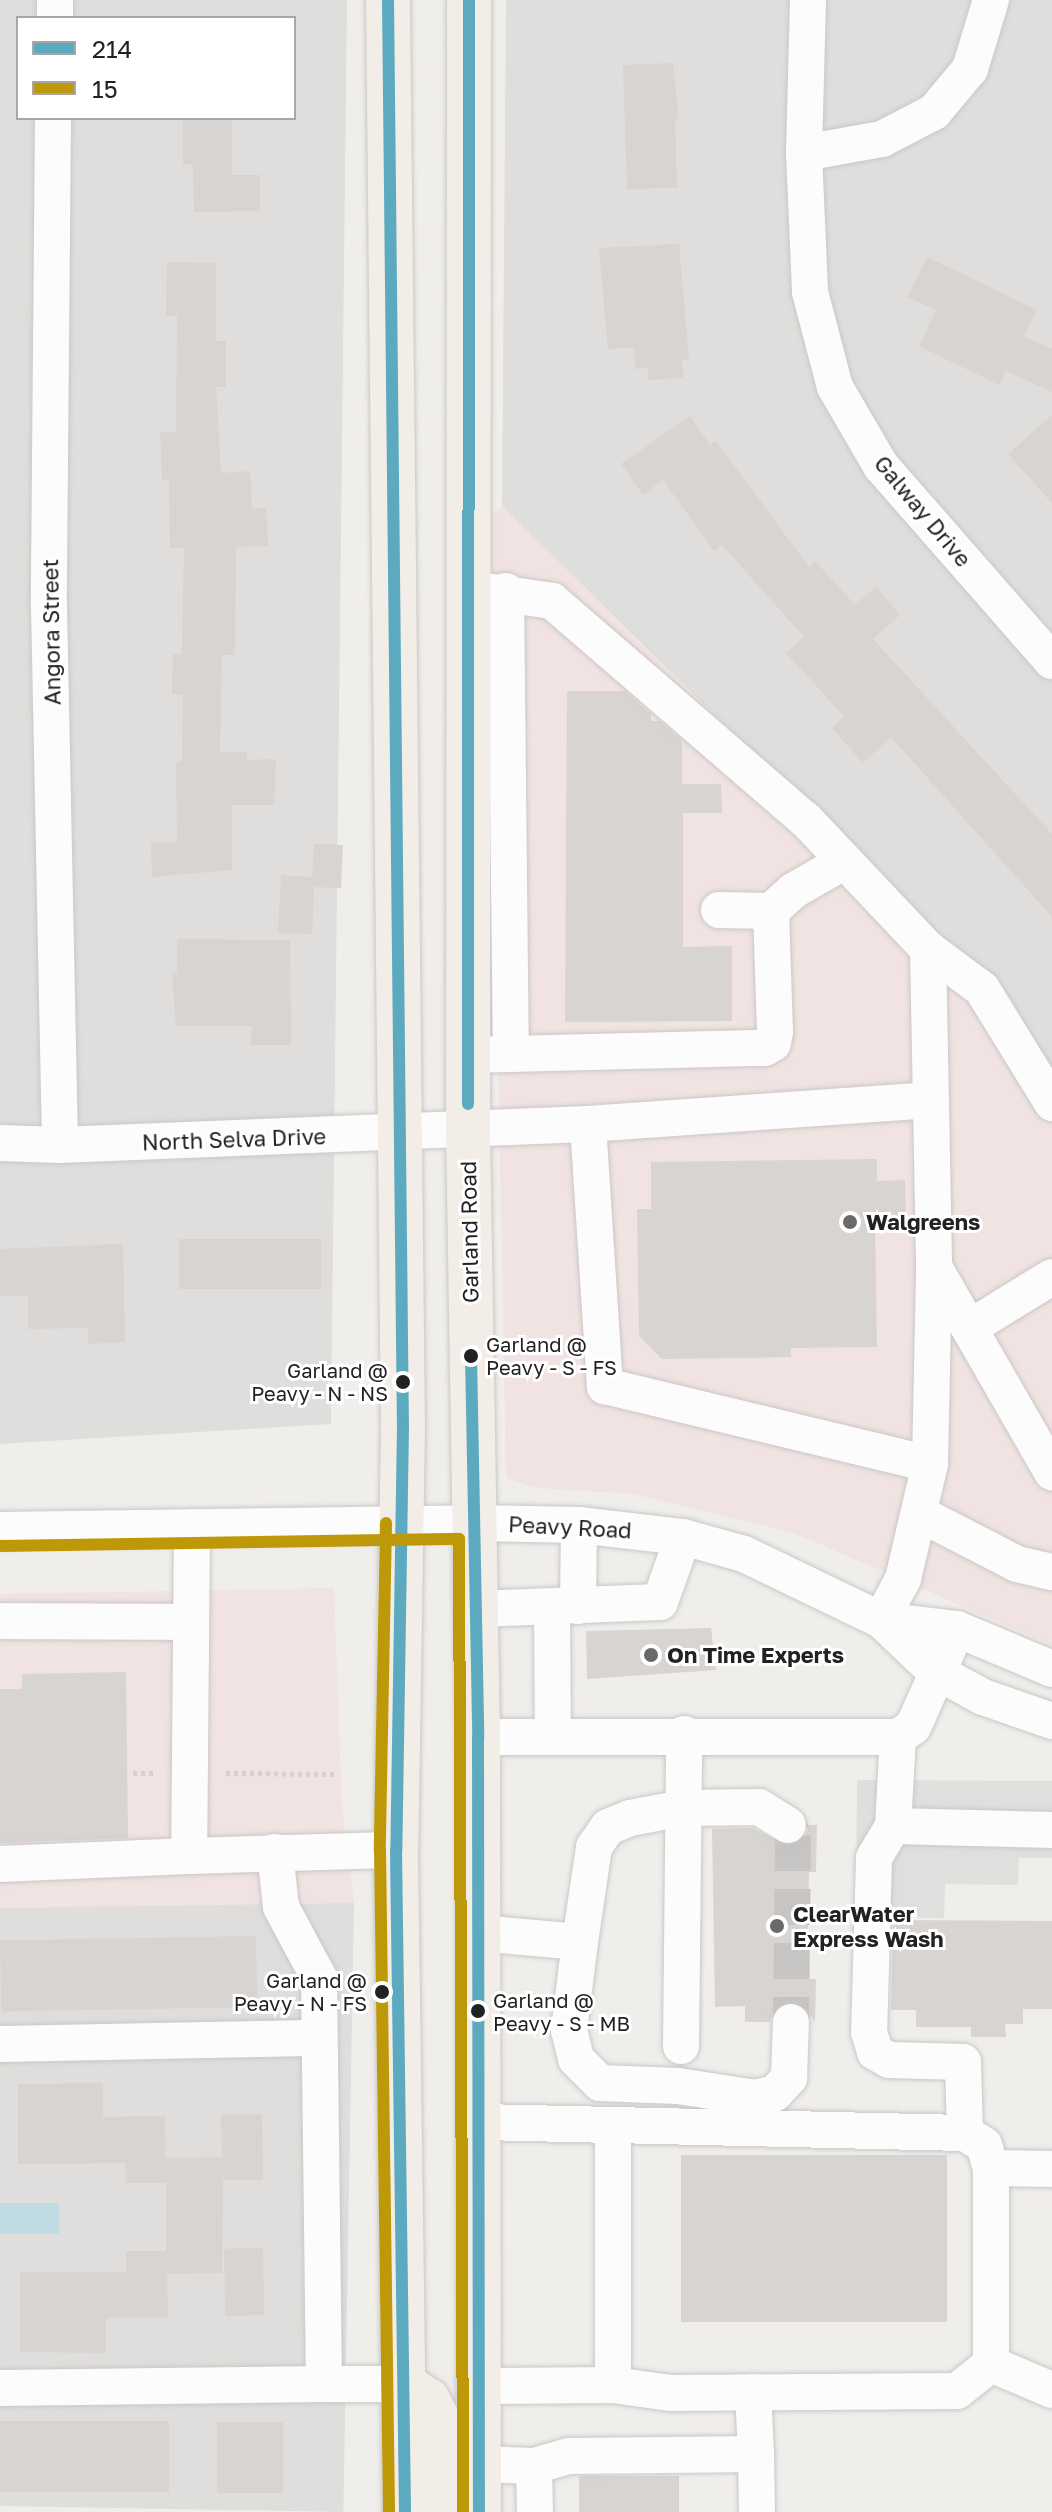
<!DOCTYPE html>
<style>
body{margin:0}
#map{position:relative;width:1052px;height:2512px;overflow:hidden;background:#f0eeeb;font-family:"Golos Text",sans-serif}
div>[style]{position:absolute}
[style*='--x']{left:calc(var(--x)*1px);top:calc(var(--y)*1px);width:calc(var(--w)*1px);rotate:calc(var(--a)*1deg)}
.residential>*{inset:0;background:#dfdedc;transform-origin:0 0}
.commercial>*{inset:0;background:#f1e3e1}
.parking>*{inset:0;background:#e0dfde}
.water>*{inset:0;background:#bfdbe3;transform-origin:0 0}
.building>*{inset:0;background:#d7d4d2;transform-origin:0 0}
.minor-tunnel>*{height:36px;margin-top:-18px;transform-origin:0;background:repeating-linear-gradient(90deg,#c7c5c3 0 36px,transparent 0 54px)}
.path>*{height:5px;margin-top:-2.5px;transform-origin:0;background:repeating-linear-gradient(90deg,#dccecd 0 4px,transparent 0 8px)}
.roads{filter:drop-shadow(0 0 2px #c9c8c7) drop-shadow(0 0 2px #c9c8c7)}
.minor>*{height:36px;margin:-18px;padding:0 18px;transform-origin:18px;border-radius:18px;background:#fdfcfc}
.major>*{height:44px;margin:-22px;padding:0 22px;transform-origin:22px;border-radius:22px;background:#f3ede7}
.bus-1>*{height:12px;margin:-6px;padding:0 6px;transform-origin:6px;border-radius:6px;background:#5caac0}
.bus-2>*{height:12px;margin:-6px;padding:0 6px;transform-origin:6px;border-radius:6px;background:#bd990a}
.dots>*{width:22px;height:22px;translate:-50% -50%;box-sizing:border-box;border:4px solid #fff;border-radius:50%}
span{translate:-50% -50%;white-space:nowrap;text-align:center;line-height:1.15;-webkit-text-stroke:6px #fff;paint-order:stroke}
.bus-label{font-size:20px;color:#222}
.left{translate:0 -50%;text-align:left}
.right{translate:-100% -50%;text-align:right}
.street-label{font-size:22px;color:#222}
.poi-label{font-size:22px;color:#222;font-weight:700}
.legend{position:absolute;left:16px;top:16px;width:280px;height:104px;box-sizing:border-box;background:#fff;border:2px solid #a7a7a7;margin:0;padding:10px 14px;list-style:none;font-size:24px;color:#222}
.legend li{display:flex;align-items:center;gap:16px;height:40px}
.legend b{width:40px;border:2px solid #a7a7a7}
</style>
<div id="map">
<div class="residential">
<div style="clip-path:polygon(evenodd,0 0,347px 0,331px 1424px,0 1444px,0 0,18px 18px,294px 18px,294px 118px,18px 118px,18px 18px)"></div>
<div style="clip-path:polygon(506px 0,1052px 0,1052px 1085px,996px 992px,502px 506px)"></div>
<div style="left:354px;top:1903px;width:609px;height:354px;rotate:91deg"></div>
</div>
<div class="commercial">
<div style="clip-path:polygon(502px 506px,996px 992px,1052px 1085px,1052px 1645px,794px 1533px,633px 1494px,537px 1488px,506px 1478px,488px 519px)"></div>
<div style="clip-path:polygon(334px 1588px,342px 1808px,354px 1903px,0 1908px,0 1594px)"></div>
</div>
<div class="parking">
<div style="clip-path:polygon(857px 1780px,1052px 1781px,1052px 1858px,1019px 1858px,1018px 1885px,945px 1884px,944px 1918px,856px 1917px)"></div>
</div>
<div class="water">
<div style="left:59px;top:2203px;width:31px;height:59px;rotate:90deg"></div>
</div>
<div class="building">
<div style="clip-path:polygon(673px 63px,679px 119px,675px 119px,677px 188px,627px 189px,623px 65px)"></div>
<div style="clip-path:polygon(183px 118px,232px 118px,232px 175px,260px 175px,260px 211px,194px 212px,193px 165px,183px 164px)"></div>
<div style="clip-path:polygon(679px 244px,689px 360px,682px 360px,683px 378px,648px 380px,648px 368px,635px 369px,634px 347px,608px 349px,599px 248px)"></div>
<div style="clip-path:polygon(927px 257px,1037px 310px,1024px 336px,1052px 349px,1052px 392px,1006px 371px,999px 385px,919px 346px,936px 310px,907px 297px)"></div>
<div style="clip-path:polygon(167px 262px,216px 263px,216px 341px,226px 341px,226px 387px,216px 387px,221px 473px,250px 471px,252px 509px,266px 508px,268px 546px,236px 547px,235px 655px,222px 655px,220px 752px,247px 752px,247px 760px,276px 759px,274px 805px,232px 805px,232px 870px,152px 877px,151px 843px,177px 842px,176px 762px,182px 762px,183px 695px,172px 694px,173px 654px,182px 654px,184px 548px,170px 548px,169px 480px,162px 480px,160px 432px,176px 432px,177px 316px,166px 316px)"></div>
<div style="clip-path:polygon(1052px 415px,1052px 503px,1008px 454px)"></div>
<div style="clip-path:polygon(690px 416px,710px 445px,716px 441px,809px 567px,815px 561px,855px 605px,876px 587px,900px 615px,873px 639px,1052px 834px,1052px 917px,891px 737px,863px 763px,832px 728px,844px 716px,786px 653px,804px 637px,722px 545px,714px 551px,663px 480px,643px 495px,621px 464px)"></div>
<div style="clip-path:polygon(567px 691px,624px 691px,651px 714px,651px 721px,659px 721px,682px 741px,682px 784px,721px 784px,722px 813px,683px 813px,683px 947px,732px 946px,732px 1021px,565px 1022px)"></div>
<div style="clip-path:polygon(314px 844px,343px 845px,341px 888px,314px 887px,312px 934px,278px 933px,281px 875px,312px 877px)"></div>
<div style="clip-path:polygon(177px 939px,290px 940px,291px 1045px,251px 1045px,252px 1026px,176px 1026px,172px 972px,177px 973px)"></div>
<div style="clip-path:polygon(877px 1159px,877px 1181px,905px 1180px,906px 1227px,875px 1227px,877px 1347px,791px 1348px,791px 1357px,662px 1359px,639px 1336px,637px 1209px,651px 1209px,651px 1162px)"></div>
<div style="left:321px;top:1239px;width:50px;height:142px;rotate:90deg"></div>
<div style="clip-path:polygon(123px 1244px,125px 1342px,88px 1344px,88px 1328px,28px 1329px,28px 1296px,0 1296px,0 1249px)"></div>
<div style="clip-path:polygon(711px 1628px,716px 1670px,587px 1679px,586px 1631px)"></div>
<div style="clip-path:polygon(126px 1672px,128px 1838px,0 1843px,0 1689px,22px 1689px,22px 1674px)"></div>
<div style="clip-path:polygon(809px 1825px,817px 1825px,816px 1872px,809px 1872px,807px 1979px,816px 1979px,815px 2022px,803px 2005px,791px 2001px,774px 2010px,770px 2022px,745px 2022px,745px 2006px,715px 2007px,712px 1829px,753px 1828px,788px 1846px,805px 1837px)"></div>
<div style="clip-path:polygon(893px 1920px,1052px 1921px,1052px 2009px,1023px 2009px,1023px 2024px,1005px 2024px,1006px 2037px,971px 2037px,971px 2027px,916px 2027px,916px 2010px,891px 2010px)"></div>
<div style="left:256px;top:1936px;width:71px;height:256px;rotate:89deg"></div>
<div style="clip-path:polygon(103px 2083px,103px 2117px,165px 2116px,166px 2183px,126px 2183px,125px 2163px,18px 2164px,18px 2084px)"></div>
<div style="clip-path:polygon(262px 2114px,263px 2180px,223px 2180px,222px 2273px,167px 2274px,168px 2317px,106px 2318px,106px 2353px,20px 2352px,20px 2272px,126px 2272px,126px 2251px,166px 2251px,166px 2158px,222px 2157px,221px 2115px)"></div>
<div style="left:947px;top:2155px;width:167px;height:266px;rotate:90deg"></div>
<div style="left:263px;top:2248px;width:67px;height:39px;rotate:89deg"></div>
<div style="left:169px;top:2421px;width:71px;height:169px;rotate:90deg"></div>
<div style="left:283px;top:2422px;width:71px;height:66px;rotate:90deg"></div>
<div style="left:679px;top:2476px;width:36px;height:100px;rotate:90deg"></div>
</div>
<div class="minor-tunnel">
<div style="--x:788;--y:1825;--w:11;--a:63"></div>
<div style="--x:793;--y:1835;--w:187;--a:90.6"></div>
</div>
<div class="path">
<div style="--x:133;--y:1773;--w:23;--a:0"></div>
<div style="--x:226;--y:1773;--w:111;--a:0.5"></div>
</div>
<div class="roads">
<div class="minor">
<div style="--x:808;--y:0;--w:153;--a:91.5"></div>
<div style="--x:804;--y:153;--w:139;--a:87.5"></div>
<div style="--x:810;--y:292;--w:98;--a:75.3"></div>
<div style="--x:835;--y:387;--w:91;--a:59.8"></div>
<div style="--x:881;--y:466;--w:259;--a:48.8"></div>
<div style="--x:55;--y:18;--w:18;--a:-90"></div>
<div style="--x:53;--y:118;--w:488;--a:90.5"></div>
<div style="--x:49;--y:606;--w:539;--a:88.83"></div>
<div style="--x:804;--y:153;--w:79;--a:-10.2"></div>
<div style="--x:882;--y:139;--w:59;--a:-27.4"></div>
<div style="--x:934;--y:112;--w:56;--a:-50.1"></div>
<div style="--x:970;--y:69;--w:72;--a:-73.1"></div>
<div style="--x:471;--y:589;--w:82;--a:8.4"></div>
<div style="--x:552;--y:601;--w:334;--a:40.8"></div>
<div style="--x:805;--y:819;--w:179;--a:46.6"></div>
<div style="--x:928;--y:949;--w:318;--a:88.9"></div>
<div style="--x:934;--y:1267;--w:237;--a:60.1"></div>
<div style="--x:506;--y:591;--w:463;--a:89.4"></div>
<div style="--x:719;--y:910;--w:52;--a:1.1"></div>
<div style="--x:928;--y:949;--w:67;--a:36.5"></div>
<div style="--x:982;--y:989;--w:134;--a:58.4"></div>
<div style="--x:468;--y:1055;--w:297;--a:-1.4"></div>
<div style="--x:765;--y:1048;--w:9;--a:-32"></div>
<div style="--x:773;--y:1043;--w:11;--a:-80"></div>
<div style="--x:775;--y:1032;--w:121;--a:-91.9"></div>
<div style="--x:771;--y:911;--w:30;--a:-42"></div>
<div style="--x:793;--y:891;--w:60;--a:-30"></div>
<div style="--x:588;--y:1124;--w:263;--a:86.3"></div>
<div style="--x:605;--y:1386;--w:334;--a:13.5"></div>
<div style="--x:0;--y:1143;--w:60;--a:1.9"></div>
<div style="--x:60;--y:1145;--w:528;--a:-2.28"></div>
<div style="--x:588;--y:1124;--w:344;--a:-4"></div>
<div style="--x:969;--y:1328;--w:97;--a:-31.6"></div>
<div style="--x:922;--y:1515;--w:107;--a:27.3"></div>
<div style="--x:1017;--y:1564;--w:36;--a:13"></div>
<div style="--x:192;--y:1527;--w:329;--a:90.5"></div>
<div style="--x:189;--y:1856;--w:207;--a:-1.7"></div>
<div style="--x:0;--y:1530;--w:475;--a:-0.8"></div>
<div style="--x:475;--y:1523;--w:104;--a:1.1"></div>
<div style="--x:579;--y:1525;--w:105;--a:6.6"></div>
<div style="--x:683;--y:1537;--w:63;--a:15.6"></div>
<div style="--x:744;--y:1554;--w:152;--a:25.7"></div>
<div style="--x:881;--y:1620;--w:74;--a:43.4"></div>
<div style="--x:935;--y:1671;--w:55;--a:28.4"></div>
<div style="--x:983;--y:1697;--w:73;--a:19.2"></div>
<div style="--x:578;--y:1606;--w:81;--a:-89.3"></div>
<div style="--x:552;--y:1607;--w:129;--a:89.6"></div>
<div style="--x:475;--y:1609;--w:185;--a:-2.2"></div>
<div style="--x:660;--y:1602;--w:69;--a:-70.5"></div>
<div style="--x:881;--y:1620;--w:47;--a:-61.8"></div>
<div style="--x:903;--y:1579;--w:118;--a:-76.8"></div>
<div style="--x:930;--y:1464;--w:197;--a:-88.8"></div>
<div style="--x:881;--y:1620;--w:77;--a:6.8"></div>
<div style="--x:957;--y:1629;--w:103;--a:22.8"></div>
<div style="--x:0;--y:1621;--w:190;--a:0.3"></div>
<div style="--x:478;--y:1737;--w:420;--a:0"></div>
<div style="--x:898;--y:1737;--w:18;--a:-34"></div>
<div style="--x:913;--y:1727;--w:107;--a:-65.8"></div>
<div style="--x:898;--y:1737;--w:89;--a:93.2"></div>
<div style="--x:893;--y:1826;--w:159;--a:1.4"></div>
<div style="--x:893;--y:1826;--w:37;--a:121"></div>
<div style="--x:874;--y:1858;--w:174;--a:91.6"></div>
<div style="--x:869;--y:2032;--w:21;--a:73"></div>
<div style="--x:875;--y:2052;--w:16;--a:30"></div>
<div style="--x:889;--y:2060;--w:74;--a:1.5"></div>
<div style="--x:963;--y:2062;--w:71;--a:88.4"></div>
<div style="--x:275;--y:1852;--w:55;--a:83.8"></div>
<div style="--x:281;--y:1907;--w:81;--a:61.8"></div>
<div style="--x:319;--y:1978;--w:406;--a:89.3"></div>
<div style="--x:324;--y:2384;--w:79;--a:0"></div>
<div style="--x:0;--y:1864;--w:189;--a:-2.4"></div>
<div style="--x:479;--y:1933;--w:101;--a:5.1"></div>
<div style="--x:580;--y:1942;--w:96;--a:-81.6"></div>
<div style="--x:594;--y:1847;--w:24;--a:-55"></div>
<div style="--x:608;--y:1827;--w:24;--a:-22"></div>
<div style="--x:630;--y:1818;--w:54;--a:-10.7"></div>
<div style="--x:683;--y:1808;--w:76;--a:-0.8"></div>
<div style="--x:759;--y:1807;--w:34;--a:32"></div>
<div style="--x:580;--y:1942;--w:89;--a:97.1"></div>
<div style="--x:569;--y:2030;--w:30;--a:76"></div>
<div style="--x:576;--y:2059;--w:34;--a:45"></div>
<div style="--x:600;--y:2083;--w:78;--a:2.2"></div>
<div style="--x:678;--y:2086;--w:79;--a:8.7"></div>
<div style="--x:756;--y:2098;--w:20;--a:-15"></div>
<div style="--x:775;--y:2093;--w:21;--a:-47"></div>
<div style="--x:789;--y:2078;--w:56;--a:-88"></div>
<div style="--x:0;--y:2044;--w:318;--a:-1.1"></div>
<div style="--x:681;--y:2046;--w:312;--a:-89.4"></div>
<div style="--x:991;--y:2168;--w:61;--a:0.9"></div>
<div style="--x:991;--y:2364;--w:66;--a:23.1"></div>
<div style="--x:613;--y:2385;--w:259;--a:-90"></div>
<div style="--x:479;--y:2386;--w:134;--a:-0.4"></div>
<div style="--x:613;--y:2385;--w:59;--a:7.9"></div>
<div style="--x:671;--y:2393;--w:286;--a:-0.4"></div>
<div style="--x:957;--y:2391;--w:43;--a:-38.5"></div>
<div style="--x:991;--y:2364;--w:196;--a:-90"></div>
<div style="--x:991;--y:2168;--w:24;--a:-107"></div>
<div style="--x:984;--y:2145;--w:22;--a:-148"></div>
<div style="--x:965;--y:2133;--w:485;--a:-178.7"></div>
<div style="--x:0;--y:2388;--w:324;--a:-0.7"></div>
<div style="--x:753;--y:2392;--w:62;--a:87.2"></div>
<div style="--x:479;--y:2464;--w:55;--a:2.1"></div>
<div style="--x:534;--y:2466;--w:37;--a:-16"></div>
<div style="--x:570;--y:2456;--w:186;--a:-0.6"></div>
<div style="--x:756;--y:2454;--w:58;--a:89"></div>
<div style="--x:534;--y:2466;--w:46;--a:88.8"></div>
</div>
<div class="major">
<div style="--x:388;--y:0;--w:1426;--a:89.4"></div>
<div style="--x:403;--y:1426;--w:424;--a:90.9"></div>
<div style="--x:396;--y:1850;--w:662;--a:89.22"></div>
<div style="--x:469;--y:0;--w:1129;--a:90.05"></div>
<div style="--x:468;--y:1129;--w:608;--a:89.06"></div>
<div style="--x:478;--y:1737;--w:775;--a:89.93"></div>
<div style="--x:403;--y:2384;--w:30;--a:33"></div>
<div style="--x:428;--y:2400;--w:35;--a:63"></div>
<div style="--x:444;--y:2431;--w:81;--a:90.7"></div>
</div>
</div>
<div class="bus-1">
<div style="--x:388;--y:0;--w:1426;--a:89.4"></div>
<div style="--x:403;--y:1426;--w:424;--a:90.9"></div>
<div style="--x:396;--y:1850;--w:662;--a:89.22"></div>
<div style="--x:468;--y:1104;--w:1104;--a:-89.95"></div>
<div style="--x:471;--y:1356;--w:381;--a:88.9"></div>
<div style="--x:478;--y:1737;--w:775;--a:89.93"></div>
</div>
<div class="bus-2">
<div style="--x:386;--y:1523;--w:327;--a:91.1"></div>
<div style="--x:380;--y:1850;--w:662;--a:89.22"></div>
<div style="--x:0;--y:1546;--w:459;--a:-0.9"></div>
<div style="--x:459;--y:1539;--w:973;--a:89.76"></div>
</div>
<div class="dots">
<div style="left:850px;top:1222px;background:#6a6968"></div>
<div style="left:471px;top:1356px;background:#222"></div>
<div style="left:403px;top:1382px;background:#222"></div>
<div style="left:651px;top:1655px;background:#6a6968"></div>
<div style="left:777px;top:1926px;background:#6a6968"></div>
<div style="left:382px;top:1992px;background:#222"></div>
<div style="left:478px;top:2011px;background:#222"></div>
</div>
<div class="bus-label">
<span class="left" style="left:486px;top:1356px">Garland @<br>Peavy - S - FS</span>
<span class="right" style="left:388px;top:1382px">Garland @<br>Peavy - N - NS</span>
<span class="right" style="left:367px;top:1992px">Garland @<br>Peavy - N - FS</span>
<span class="left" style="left:493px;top:2012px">Garland @<br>Peavy - S - MB</span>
</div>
<div class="street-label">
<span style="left:923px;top:511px;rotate:50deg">Galway Drive</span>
<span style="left:51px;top:632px;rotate:-91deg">Angora Street</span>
<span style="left:234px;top:1139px;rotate:-2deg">North Selva Drive</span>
<span style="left:469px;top:1232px;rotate:-91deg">Garland Road</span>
<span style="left:570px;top:1527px;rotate:3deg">Peavy Road</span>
</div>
<div class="poi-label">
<span class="left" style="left:866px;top:1222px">Walgreens</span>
<span class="left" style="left:667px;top:1655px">On Time Experts</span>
<span class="left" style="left:793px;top:1926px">ClearWater<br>Express Wash</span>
</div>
<ul class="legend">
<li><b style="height:10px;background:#5caac0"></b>214</li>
<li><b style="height:10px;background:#bd990a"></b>15</li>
</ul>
</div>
